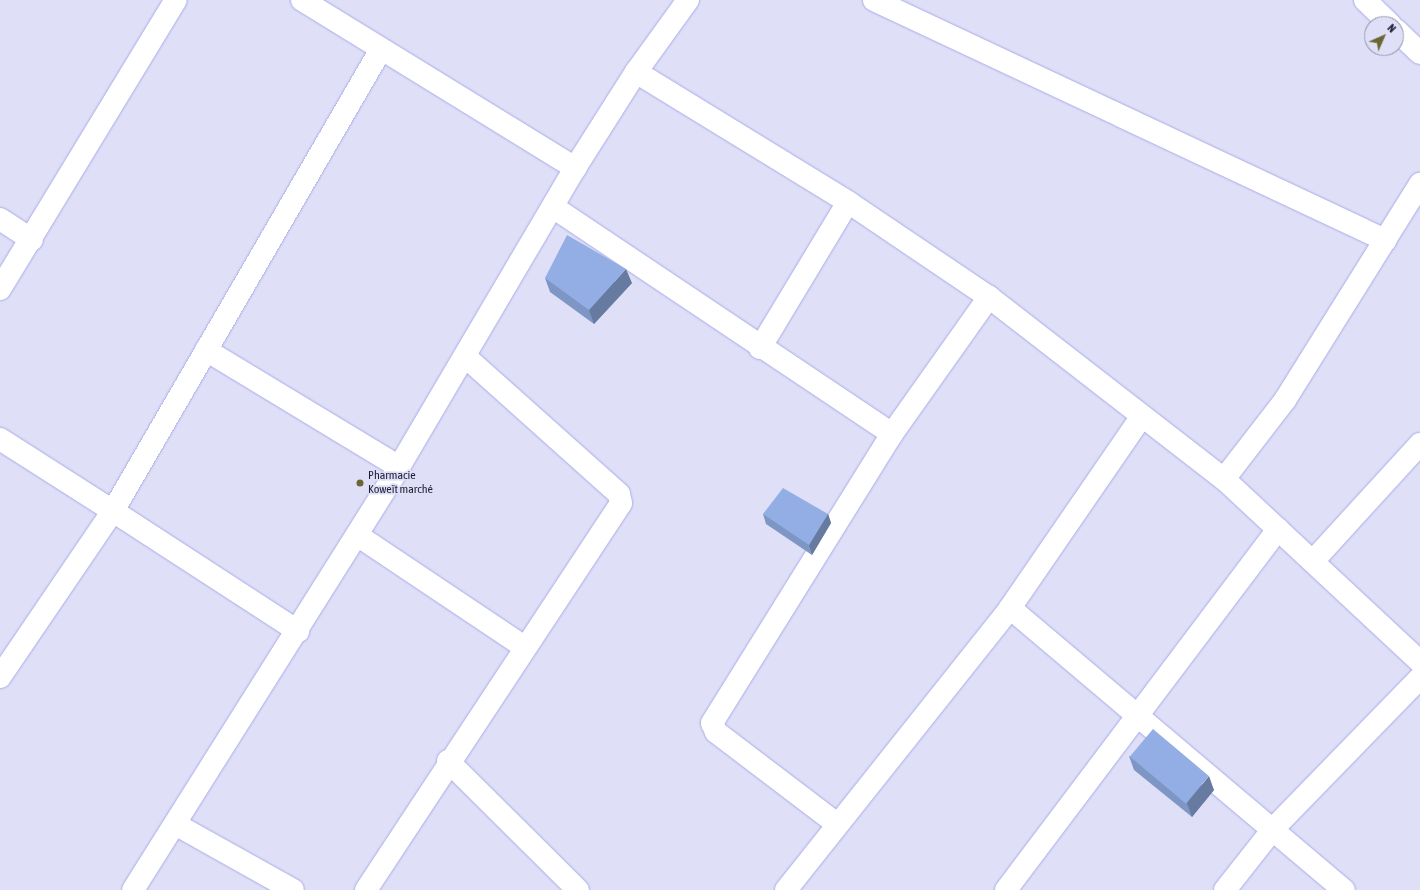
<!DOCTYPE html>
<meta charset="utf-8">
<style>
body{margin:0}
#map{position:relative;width:1420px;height:890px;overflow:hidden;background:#dfe0f8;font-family:"Asap Condensed",sans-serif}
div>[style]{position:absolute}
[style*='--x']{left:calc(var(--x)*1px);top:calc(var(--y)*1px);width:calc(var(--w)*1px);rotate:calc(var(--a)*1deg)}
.roads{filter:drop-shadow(0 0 1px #acace6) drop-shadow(0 0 1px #acace6)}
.minor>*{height:22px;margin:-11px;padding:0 11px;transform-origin:11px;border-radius:11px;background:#fff}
.tertiary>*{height:22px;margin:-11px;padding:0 11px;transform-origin:11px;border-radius:11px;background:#fff}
.wall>*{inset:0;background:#7e96c4}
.shaded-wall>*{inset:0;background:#677aa0}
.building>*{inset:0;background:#93aee4;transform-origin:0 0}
.dots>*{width:11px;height:11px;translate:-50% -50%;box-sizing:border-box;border:2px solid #dfe0f8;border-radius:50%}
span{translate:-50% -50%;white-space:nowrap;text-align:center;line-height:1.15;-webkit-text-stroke:3.5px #dfe0f8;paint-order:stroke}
.poi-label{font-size:12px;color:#1d1c32}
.left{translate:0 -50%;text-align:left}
.north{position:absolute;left:1364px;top:16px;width:40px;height:40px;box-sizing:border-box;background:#dfe0f8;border:1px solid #9192a9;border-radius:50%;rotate:45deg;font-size:11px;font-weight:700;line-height:16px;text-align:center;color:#1d1c32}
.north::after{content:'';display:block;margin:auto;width:14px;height:18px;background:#6b6733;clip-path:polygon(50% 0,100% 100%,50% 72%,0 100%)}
</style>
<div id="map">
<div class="roads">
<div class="minor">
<div style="--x:302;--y:0;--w:321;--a:31.6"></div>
<div style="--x:874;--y:0;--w:565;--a:25.16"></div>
<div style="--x:1365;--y:0;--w:35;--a:44"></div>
<div style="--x:1396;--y:30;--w:33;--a:44"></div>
<div style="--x:636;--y:72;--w:249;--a:31.5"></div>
<div style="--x:848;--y:202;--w:170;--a:34"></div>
<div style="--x:989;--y:297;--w:297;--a:37.8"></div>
<div style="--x:1224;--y:479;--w:268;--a:43"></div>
<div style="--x:553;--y:207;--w:408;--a:33.8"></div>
<div style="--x:0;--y:219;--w:38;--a:33"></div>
<div style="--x:0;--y:289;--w:338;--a:-58.7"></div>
<div style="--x:760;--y:348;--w:170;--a:-58.9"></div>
<div style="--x:206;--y:350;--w:226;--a:31.2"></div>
<div style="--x:0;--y:439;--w:134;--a:32.5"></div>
<div style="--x:113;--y:511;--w:532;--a:-59.87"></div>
<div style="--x:1224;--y:479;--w:100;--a:-52.3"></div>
<div style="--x:1285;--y:400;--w:255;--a:-58"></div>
<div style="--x:357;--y:535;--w:201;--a:33.8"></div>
<div style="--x:1314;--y:560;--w:157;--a:-47.6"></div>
<div style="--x:1010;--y:608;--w:437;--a:40.2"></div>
<div style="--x:0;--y:677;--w:201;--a:-55.8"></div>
<div style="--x:113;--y:511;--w:221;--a:33"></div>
<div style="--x:448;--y:761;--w:183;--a:44.8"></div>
<div style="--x:175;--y:824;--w:135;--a:29.2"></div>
<div style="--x:837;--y:824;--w:152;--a:-142.8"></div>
<div style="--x:716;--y:732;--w:10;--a:-114"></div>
<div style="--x:712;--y:723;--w:340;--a:-58.1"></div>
<div style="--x:892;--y:434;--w:168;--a:-54.7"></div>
<div style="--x:366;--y:890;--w:463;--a:-56.6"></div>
<div style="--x:621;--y:503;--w:9;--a:-103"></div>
<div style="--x:619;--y:494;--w:205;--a:-138.2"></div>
<div style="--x:786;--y:890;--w:360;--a:-51.5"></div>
<div style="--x:1010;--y:608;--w:233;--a:-55.5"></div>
<div style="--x:1006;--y:890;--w:452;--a:-53"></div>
<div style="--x:1225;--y:890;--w:78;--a:-51.8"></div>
<div style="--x:1273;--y:829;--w:211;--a:-45.8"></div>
</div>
<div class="tertiary">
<div style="--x:133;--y:890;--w:500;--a:-57.8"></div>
<div style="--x:399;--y:467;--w:347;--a:-59.5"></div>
<div style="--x:575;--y:168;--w:114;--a:-57.6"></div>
<div style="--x:636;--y:72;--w:89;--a:-54.2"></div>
</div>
</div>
<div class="wall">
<div style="clip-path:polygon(545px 278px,632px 283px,594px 324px,550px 292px)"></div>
<div style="clip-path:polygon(763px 514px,828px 514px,831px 523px,812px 555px,766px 524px)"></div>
<div style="clip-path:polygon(1129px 756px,1214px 790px,1192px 817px,1134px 770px)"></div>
</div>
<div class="shaded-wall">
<div style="clip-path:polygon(626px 269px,632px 283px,594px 324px,589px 310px)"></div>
<div style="clip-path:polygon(828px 514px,831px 523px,812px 555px,809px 545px)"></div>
<div style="clip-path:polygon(1209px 776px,1214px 790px,1192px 817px,1187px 803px)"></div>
</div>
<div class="building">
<div style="clip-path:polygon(567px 235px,626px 269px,589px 310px,545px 278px)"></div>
<div style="clip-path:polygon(783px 488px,828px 514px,809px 545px,763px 514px)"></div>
<div style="left:1153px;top:729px;width:73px;height:36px;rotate:40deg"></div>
</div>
<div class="dots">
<div style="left:360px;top:483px;background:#6b6733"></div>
</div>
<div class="poi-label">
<span class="left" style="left:368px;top:483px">Pharmacie<br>Koweït marché</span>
</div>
<div class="north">N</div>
</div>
